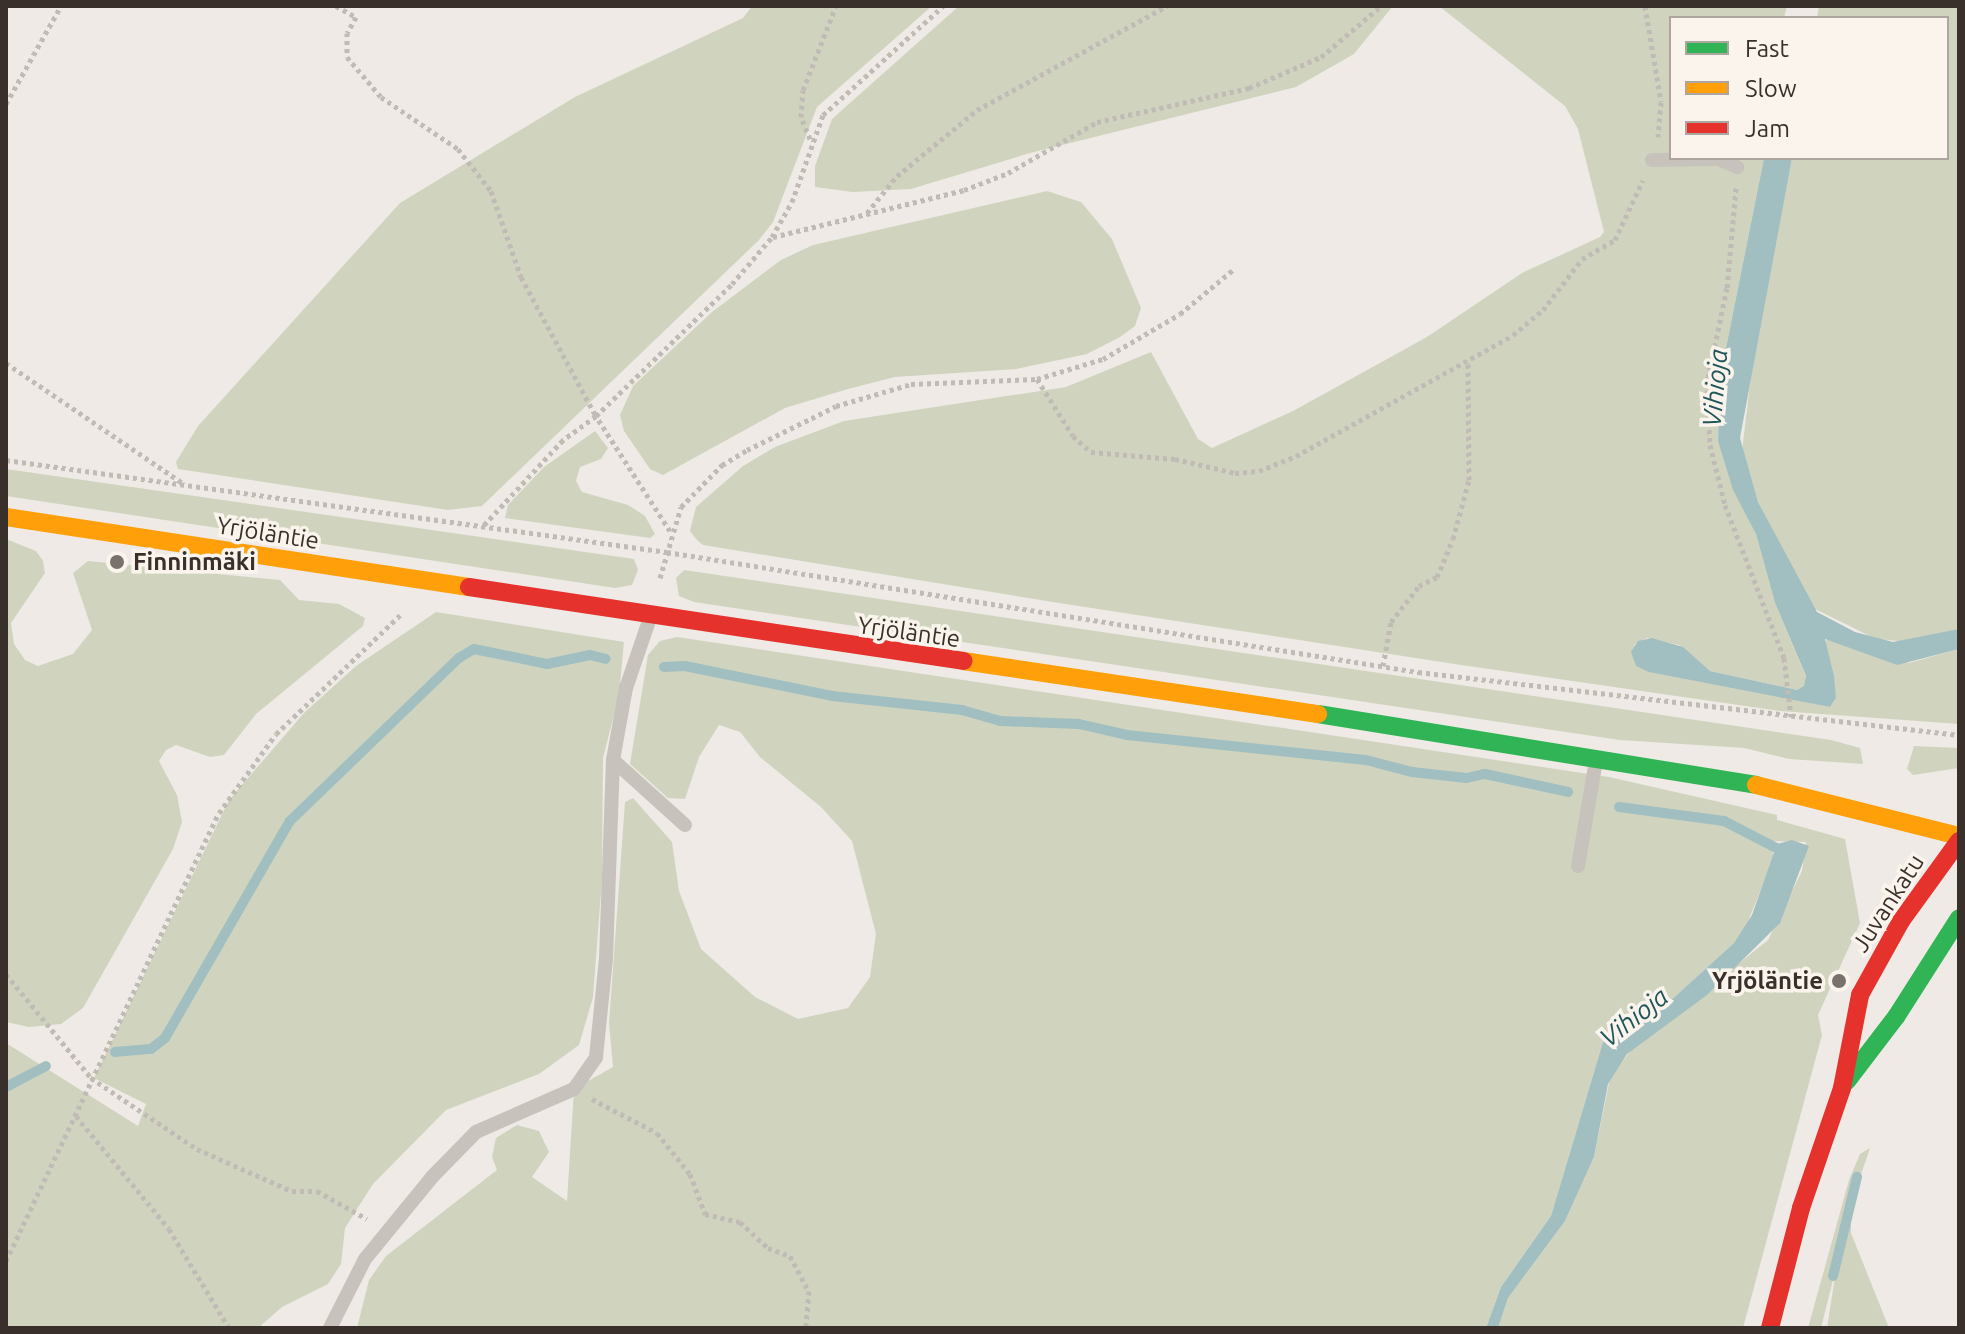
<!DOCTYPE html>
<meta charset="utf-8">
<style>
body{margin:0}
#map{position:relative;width:1965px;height:1334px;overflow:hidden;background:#efeae5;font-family:Ubuntu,sans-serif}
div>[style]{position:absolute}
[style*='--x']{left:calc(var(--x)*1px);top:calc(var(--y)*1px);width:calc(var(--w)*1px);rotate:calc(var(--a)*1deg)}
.green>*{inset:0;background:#d0d4bf}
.water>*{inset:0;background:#a1bfc0}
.stream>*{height:10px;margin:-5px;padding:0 5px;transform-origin:5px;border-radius:5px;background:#a1bfc0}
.path>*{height:5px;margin-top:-2.5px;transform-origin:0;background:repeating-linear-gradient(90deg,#c1bbb5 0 4px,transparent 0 8px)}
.lane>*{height:14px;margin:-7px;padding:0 7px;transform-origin:7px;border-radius:7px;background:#c8c2bd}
.fast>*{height:18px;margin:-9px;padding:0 9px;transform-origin:9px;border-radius:9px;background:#30b455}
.slow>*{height:18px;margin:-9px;padding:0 9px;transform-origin:9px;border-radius:9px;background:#ff9f0a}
.jam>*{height:18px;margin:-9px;padding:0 9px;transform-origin:9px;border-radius:9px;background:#e5322d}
.dots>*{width:22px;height:22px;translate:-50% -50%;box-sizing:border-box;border:4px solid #faf4ed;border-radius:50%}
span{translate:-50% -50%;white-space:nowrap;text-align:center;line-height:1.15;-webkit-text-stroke:7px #faf4ed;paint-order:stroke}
.street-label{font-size:24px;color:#3a302b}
.poi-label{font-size:24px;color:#3a302b;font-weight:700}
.left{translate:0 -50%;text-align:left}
.right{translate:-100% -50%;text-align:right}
.water-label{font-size:26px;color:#21565b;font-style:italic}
.frame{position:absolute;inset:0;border:8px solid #3a302b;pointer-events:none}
.legend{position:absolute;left:1669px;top:16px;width:280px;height:144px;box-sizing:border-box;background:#faf4ed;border:2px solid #ada69f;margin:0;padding:10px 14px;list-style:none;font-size:24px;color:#3a302b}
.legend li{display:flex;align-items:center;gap:16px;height:40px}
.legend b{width:40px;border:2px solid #ada69f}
</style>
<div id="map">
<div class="green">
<div style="clip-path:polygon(752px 6px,932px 6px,817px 107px,773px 222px,759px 240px,482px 506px,448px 510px,178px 469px,176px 462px,198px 426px,400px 203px,575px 97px,743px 18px)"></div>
<div style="clip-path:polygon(959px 6px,1393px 6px,1354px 54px,1296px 87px,1030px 153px,911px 189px,853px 192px,815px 187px,815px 166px,832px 119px)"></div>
<div style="clip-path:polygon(1439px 6px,1787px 6px,1784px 18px,1671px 18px,1671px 158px,1764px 158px,1720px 378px,1718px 441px,1756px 534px,1775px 603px,1806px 677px,1804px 687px,1797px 690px,1710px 671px,1679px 645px,1647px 638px,1634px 645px,1665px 671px,1830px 707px,1836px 698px,1825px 643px,1828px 637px,1909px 663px,1959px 649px,1959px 724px,1780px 711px,1461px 665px,1059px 603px,703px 545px,696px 539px,690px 531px,696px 507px,743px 466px,775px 447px,844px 421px,1066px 387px,1151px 352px,1198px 439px,1212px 448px,1293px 411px,1427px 337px,1522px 273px,1600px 237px,1604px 232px,1578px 129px,1565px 106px)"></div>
<div style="clip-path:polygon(1819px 6px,1959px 6px,1959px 629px,1910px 642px,1876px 639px,1811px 607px,1758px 502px,1742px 451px,1754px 351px,1792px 158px,1947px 158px,1947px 18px,1817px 18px)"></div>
<div style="clip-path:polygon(1047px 191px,1081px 202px,1112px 239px,1141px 308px,1135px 326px,1120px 337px,1087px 354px,1016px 369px,895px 377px,848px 389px,785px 408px,663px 475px,650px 469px,624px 431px,620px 415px,633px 386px,712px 312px,781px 260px,813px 245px)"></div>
<div style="clip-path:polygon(595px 431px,608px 448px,601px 459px,580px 467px,576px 481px,582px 492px,628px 505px,645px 516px,655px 534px,650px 538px,505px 518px,508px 505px,544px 467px)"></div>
<div style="clip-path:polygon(6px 469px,634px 559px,638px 570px,632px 585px,615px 588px,6px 496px)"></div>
<div style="clip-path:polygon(6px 539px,36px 551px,43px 561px,45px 573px,11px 623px,14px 644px,25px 660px,38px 666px,73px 654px,92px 630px,73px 573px,88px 561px,280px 580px,299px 600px,339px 604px,365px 618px,363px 626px,256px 714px,224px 755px,210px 757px,176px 745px,166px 750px,159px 761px,177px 795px,182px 822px,173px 849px,83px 1008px,61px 1024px,29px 1027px,6px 1022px)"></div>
<div style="clip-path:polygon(684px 570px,1831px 740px,1860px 748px,1863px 764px,1789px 759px,1744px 748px,1620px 740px,694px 602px,679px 596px,676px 578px)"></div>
<div style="clip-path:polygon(436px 612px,624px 642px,619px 695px,603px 758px,602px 879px,593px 997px,579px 1045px,539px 1074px,446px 1110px,373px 1184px,345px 1228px,341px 1264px,328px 1284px,282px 1307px,258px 1328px,6px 1328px,6px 1043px,138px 1126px,146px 1104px,94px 1078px,229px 800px,304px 713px,356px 666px)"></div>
<div style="clip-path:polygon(677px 637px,1609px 777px,1777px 815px,1777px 820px,1845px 839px,1860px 923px,1818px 1015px,1822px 1035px,1743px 1328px,1498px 1328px,1508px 1298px,1565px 1221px,1594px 1157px,1610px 1078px,1631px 1050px,1768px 940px,1802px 871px,1806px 842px,1773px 841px,1773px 859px,1745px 929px,1734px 943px,1658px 1012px,1603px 1042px,1551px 1216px,1501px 1287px,1486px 1328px,357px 1328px,369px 1280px,386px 1256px,497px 1170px,492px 1157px,496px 1138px,517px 1125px,539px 1131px,549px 1152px,532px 1177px,567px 1201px,574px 1089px,613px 1067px,609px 1023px,625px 802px,633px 798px,672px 842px,679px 891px,701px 949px,755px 997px,798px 1019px,848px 1008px,870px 977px,876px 934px,852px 841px,821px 807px,760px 757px,740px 732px,719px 725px,699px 757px,685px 799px,668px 798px,630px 764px,648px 655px,660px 641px)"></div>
<div style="clip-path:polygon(1914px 746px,1959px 748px,1959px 768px,1913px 775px,1907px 769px)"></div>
<div style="clip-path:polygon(1870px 1148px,1851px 1204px,1851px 1233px,1889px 1328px,1827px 1328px,1837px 1264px,1821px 1328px,1808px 1328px,1849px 1180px,1860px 1154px)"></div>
</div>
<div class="water">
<div style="clip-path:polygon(1764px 158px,1792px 158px,1740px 438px,1758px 502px,1817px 612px,1855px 632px,1893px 642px,1959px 629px,1959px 649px,1897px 665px,1825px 639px,1834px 676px,1836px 698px,1830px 707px,1649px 672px,1636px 666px,1631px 652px,1638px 641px,1652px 638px,1683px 647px,1710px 671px,1797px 690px,1804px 686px,1806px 676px,1775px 603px,1756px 534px,1733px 490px,1718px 441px,1720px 378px)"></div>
<div style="clip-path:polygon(1792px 840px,1809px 846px,1780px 923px,1707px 995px,1627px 1054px,1608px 1084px,1594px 1157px,1565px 1221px,1508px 1298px,1498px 1328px,1486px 1328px,1501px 1287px,1551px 1216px,1603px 1042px,1658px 1012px,1734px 943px,1752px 915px,1777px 844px)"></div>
</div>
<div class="stream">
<div style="--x:664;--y:667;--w:21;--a:-3"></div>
<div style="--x:685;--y:666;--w:150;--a:11.5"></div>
<div style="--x:832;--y:696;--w:131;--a:6.1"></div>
<div style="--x:962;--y:710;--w:40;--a:16"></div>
<div style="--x:1000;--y:721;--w:79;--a:2.2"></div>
<div style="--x:1079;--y:724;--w:49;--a:12.9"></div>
<div style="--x:1127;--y:735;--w:240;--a:6"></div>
<div style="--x:1366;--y:760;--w:48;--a:14.6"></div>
<div style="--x:1412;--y:772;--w:55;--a:6.2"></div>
<div style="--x:1467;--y:778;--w:18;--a:-13"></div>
<div style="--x:1485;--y:774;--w:85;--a:12.2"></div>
<div style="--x:1619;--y:807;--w:106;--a:7.6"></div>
<div style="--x:1724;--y:821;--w:68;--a:27.3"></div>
<div style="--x:115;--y:1052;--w:36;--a:-5"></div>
<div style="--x:151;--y:1049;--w:18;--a:-38"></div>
<div style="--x:165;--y:1038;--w:250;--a:-60.1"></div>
<div style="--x:290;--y:821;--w:235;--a:-44"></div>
<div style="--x:459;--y:658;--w:17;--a:-31"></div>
<div style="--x:474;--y:649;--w:75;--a:11.6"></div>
<div style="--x:547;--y:664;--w:44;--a:-11.8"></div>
<div style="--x:590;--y:655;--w:16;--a:14"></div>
<div style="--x:6;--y:1087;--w:45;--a:-27.7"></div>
<div style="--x:1833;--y:1276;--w:102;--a:-76.4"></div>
</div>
<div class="path">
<div style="--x:336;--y:6;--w:23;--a:29"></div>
<div style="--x:356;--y:17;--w:18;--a:119"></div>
<div style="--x:347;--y:33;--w:24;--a:90"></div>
<div style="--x:347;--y:57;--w:52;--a:49.6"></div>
<div style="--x:381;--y:97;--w:93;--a:34"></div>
<div style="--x:458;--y:149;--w:53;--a:51.8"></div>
<div style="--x:491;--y:191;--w:91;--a:70.8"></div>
<div style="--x:521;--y:277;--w:158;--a:61.7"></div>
<div style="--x:596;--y:416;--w:41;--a:144"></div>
<div style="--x:563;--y:440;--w:117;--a:132.9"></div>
<div style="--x:1645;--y:6;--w:97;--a:80.5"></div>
<div style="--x:1661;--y:102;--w:35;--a:95"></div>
<div style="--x:6;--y:104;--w:112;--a:-60.7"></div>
<div style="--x:810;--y:139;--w:24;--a:-112"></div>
<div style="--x:801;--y:117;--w:27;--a:-86"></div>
<div style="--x:803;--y:90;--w:90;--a:-68.6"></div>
<div style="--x:1736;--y:188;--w:100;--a:95.1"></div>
<div style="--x:1727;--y:288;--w:96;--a:102"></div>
<div style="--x:1707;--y:382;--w:63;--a:87.3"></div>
<div style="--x:1710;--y:445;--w:62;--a:76"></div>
<div style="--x:1725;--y:505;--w:164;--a:68.9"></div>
<div style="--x:1784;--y:658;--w:59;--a:83.2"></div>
<div style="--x:867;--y:213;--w:48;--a:-51"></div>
<div style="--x:897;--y:176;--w:104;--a:-39.5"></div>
<div style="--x:977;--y:110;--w:217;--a:-28.7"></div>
<div style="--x:773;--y:237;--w:197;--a:-13.8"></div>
<div style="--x:964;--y:190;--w:47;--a:-21.1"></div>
<div style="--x:1008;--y:173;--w:103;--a:-29.8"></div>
<div style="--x:1097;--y:122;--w:156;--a:-12.6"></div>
<div style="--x:1249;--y:88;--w:78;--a:-23.3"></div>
<div style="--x:1321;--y:57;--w:79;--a:-40.4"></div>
<div style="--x:6;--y:363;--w:215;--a:34.2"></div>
<div style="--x:1037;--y:379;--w:67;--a:57.7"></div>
<div style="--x:1073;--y:436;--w:24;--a:42"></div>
<div style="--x:1091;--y:452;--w:84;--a:4.8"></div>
<div style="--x:1175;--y:459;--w:62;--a:13.1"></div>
<div style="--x:1235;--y:473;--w:24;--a:-5"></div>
<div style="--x:1259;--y:471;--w:40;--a:-22"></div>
<div style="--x:1296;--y:456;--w:248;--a:-29.1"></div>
<div style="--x:1513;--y:335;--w:39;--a:-40"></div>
<div style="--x:1543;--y:310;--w:64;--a:-52.6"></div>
<div style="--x:1582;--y:259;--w:38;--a:-30"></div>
<div style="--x:1615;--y:240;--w:66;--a:-65"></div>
<div style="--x:6;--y:460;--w:667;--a:7.92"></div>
<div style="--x:667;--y:552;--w:761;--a:9.08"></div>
<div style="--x:1418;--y:672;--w:545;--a:6.64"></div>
<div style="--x:670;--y:531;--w:137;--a:-122.8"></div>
<div style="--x:596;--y:416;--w:190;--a:-44.1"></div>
<div style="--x:732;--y:284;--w:62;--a:-49.6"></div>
<div style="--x:772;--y:237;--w:40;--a:-60.3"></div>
<div style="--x:792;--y:202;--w:92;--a:-70.4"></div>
<div style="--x:823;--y:115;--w:162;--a:-42.2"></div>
<div style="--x:660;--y:578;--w:74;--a:-73.5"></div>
<div style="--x:681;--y:507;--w:59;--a:-45.7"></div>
<div style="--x:722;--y:465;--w:29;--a:-31"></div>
<div style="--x:747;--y:450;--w:99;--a:-26.3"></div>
<div style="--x:836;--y:406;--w:78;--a:-16.3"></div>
<div style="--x:911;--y:384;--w:126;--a:-2.3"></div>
<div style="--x:1037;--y:379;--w:69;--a:-16.9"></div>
<div style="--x:1103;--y:359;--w:89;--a:-30.3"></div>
<div style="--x:1180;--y:314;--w:70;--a:-39.8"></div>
<div style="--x:1383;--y:666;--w:45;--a:-79.7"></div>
<div style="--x:1391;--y:622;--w:46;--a:-52.1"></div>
<div style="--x:1419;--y:586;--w:20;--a:-27"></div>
<div style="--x:1437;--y:577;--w:41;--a:-67.2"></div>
<div style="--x:1453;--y:539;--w:61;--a:-74.8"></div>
<div style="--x:1469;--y:480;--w:120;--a:-90.5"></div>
<div style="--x:6;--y:974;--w:134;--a:50.7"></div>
<div style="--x:91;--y:1078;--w:128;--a:33.8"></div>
<div style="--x:197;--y:1149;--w:104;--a:23.9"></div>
<div style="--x:292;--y:1191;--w:25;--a:0"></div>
<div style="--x:317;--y:1191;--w:57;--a:29.2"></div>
<div style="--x:592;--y:1099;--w:73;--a:27.6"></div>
<div style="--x:657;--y:1133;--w:53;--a:51.2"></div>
<div style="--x:690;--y:1174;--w:43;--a:69.4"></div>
<div style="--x:705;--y:1214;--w:36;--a:13"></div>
<div style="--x:740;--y:1222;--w:38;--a:43"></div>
<div style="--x:768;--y:1248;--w:23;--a:20"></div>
<div style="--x:790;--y:1256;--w:40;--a:62"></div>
<div style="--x:809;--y:1291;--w:37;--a:95"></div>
<div style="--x:76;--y:1116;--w:146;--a:50.5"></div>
<div style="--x:169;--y:1229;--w:116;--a:58.8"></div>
<div style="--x:6;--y:1261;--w:496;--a:-64.6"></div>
<div style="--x:219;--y:813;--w:97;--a:-54.2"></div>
<div style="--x:276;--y:734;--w:172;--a:-43.8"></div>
</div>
<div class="lane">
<div style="--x:1652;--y:160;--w:67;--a:-0.9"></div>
<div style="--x:1719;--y:159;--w:20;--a:24"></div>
<div style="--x:613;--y:760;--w:97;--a:42.1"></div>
<div style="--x:1578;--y:866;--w:107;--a:-80.3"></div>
<div style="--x:330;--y:1328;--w:77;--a:-63.1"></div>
<div style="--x:365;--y:1259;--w:106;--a:-50.7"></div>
<div style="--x:432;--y:1177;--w:63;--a:-45.6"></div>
<div style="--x:476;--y:1132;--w:107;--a:-23.7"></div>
<div style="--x:574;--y:1089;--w:39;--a:-55"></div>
<div style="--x:596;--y:1057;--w:99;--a:-84.2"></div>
<div style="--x:606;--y:959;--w:199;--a:-88"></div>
<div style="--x:613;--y:760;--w:73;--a:-79.8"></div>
<div style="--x:626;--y:688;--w:74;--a:-71.1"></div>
</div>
<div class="fast">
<div style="--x:1318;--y:714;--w:444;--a:9.2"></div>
<div style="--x:1847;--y:1081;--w:81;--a:-52.6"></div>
<div style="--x:1896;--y:1017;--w:117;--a:-57.5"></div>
</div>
<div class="slow">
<div style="--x:6;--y:517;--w:468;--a:8.6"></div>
<div style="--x:963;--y:661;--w:359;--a:8.5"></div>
<div style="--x:1756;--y:785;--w:209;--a:14.1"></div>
</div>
<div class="jam">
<div style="--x:469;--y:587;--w:500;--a:8.5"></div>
<div style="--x:1770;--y:1328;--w:124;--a:-75.5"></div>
<div style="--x:1801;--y:1208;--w:127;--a:-71.1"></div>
<div style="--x:1842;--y:1088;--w:95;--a:-79"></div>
<div style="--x:1860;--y:995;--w:85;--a:-61"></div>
<div style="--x:1901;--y:921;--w:99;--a:-54.1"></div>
</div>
<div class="dots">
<div style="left:117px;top:562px;background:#79716c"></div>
<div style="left:1839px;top:981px;background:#79716c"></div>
</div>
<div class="street-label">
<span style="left:268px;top:533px;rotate:9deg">Yrjöläntie</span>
<span style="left:909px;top:632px;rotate:8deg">Yrjöläntie</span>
<span style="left:1888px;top:903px;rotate:-57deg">Juvankatu</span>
</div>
<div class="poi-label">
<span class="left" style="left:133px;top:562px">Finninmäki</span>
<span class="right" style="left:1823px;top:981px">Yrjöläntie</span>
</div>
<div class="water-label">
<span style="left:1715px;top:388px;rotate:-85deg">Vihioja</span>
<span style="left:1634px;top:1017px;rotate:-38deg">Vihioja</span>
</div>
<div class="frame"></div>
<ul class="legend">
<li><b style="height:10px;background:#30b455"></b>Fast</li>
<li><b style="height:10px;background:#ff9f0a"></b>Slow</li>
<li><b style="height:10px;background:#e5322d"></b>Jam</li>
</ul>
</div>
